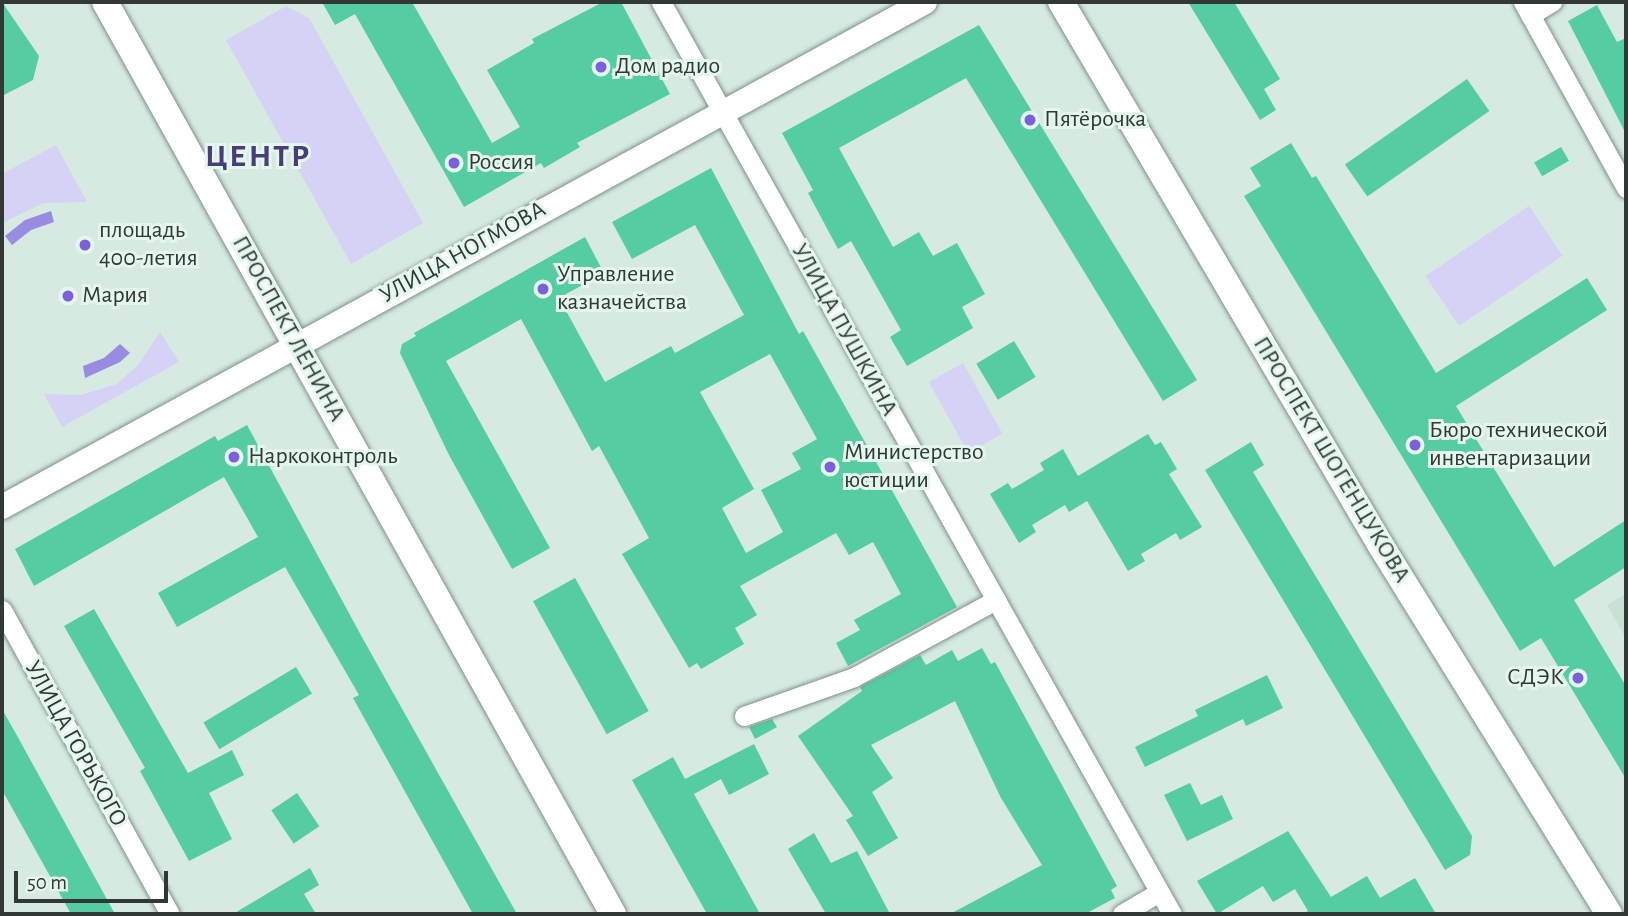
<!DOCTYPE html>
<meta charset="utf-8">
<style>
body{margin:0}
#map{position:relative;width:1628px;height:916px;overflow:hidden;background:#d6eae1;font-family:"Alegreya Sans",sans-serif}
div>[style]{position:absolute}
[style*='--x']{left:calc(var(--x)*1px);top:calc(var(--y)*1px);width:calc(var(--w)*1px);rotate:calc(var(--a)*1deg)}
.built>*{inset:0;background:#c6e2d5}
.green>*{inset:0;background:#d5d2f5;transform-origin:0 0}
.water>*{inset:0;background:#998be1}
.building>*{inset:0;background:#55cca1;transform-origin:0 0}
.roads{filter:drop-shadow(0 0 2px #7f9188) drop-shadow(0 0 2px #7f9188)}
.minor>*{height:19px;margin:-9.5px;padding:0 9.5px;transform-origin:9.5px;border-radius:9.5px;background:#fff}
.tertiary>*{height:24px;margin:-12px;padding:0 12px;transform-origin:12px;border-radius:12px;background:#fff}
.secondary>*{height:26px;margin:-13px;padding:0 13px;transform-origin:13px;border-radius:13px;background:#fff}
.dots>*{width:19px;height:19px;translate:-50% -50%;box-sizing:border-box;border:4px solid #e4f7ee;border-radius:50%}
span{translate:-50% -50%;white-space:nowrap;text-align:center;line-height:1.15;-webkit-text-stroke:6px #e4f7ee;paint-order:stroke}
.poi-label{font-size:24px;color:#313835}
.left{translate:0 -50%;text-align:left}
.right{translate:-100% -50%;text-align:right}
.street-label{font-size:24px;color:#313835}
.district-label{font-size:32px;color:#483d7a;font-weight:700;letter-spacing:2px}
.frame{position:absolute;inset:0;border:4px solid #313835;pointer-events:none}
.scale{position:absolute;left:14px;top:871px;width:154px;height:32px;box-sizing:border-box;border:4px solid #313835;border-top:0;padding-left:9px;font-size:21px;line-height:24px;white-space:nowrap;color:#313835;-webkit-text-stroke:5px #e4f7ee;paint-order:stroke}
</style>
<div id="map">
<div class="built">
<div style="clip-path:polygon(1626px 594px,1626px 639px,1607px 605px)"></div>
</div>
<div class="green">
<div style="clip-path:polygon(286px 6px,309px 18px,423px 223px,351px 264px,226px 40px)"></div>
<div style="clip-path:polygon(56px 145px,87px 202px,43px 203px,2px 223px,2px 174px)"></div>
<div style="left:1529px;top:206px;width:60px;height:125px;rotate:56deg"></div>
<div style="clip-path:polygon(160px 332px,179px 362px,62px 427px,44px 394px,81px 395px,117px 384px,138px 365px)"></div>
<div style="left:963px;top:363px;width:81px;height:39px;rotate:61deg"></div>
</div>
<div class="water">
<div style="clip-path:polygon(51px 211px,54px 222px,31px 230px,12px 245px,5px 236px,25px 220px)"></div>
<div style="clip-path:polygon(120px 344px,130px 353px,120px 362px,85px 378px,83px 366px,104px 358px)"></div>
</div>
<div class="building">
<div style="clip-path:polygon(2px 2px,39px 56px,33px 80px,2px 96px)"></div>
<div style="clip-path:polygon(322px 2px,412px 2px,492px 143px,520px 127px,487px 70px,534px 43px,532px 39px,603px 2px,621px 2px,670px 94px,577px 143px,580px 147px,544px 168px,541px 163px,464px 207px,355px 14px,335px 25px)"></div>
<div style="clip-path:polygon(1188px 2px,1234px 2px,1280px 79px,1264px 89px,1276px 110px,1260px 120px)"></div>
<div style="clip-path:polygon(1597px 5px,1617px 42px,1626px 38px,1626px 134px,1568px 21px)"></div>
<div style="clip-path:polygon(979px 25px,1197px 380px,1163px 401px,966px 78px,839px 148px,893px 247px,919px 232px,933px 256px,957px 243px,985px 294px,962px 307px,973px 328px,907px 366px,890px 337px,901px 330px,851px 241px,838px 249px,808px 193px,813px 190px,782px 133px)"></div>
<div style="left:1467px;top:79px;width:39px;height:149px;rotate:55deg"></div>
<div style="clip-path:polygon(1291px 143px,1312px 178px,1316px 176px,1436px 373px,1587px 278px,1607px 310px,1456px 406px,1554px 567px,1626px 520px,1626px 567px,1574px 600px,1626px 686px,1626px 779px,1541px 638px,1520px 651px,1244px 196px,1261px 186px,1250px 168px)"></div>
<div style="left:1561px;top:147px;width:16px;height:31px;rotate:60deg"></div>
<div style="clip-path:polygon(evenodd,711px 168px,799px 334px,803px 331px,957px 607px,848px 666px,836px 643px,860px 630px,854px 620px,901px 594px,873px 542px,849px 555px,836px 533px,740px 586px,757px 615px,735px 628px,744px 644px,701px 669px,697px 663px,689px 668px,622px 554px,649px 538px,599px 446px,592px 451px,521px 319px,446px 361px,550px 548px,512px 569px,449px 455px,400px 353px,402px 344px,416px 336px,414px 333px,585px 237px,604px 273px,559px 298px,605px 382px,671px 346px,675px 353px,744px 315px,695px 225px,632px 259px,612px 222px,711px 168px,770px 354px,817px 439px,792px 453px,801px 469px,761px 490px,783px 532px,746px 553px,722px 508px,754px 489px,700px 392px,770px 354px)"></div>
<div style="left:1014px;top:341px;width:42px;height:44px;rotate:59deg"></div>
<div style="clip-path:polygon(247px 425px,363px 639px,517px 914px,473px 914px,353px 698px,359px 695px,285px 567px,177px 627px,158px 593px,258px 537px,224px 477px,34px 586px,15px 549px,215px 436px,218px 441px)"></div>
<div style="clip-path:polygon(1148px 434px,1155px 445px,1161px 442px,1177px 469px,1169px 474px,1202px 527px,1180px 540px,1176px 533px,1141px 554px,1145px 561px,1128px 571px,1087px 501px,1069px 512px,1065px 505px,1032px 525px,1036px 532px,1019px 543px,990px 494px,1008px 483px,1012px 489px,1044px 470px,1040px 463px,1063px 449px,1078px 476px)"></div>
<div style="clip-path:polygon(1251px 442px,1264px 465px,1253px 472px,1472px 836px,1470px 855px,1445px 870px,1205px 470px)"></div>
<div style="left:575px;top:578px;width:152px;height:48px;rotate:61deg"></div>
<div style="clip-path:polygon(94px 609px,188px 773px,232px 750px,244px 775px,209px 793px,232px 839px,189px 861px,140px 771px,145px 768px,64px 626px)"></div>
<div style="clip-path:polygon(982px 648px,991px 664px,995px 662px,1117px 886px,1111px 890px,1115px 898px,1085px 914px,950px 914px,1042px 865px,1001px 798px,955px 701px,871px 745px,893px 778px,872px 792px,898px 838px,868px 856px,846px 820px,853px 816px,798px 736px,862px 691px,860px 687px,920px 655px,926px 665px,952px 650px,958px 661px)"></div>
<div style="left:296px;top:667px;width:31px;height:108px;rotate:59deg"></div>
<div style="clip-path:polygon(1267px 675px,1283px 708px,1246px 726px,1243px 719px,1145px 767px,1135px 747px,1198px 716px,1195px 710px)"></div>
<div style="clip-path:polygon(2px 709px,20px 741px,115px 914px,71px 914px,16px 815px,2px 790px)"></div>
<div style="clip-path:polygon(772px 719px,777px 727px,755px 739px,749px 727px)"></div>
<div style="clip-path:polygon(754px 744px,769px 774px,729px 795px,721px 779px,694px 794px,760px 914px,707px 914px,632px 780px,673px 757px,685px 779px)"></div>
<div style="clip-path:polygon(1190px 783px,1201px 805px,1222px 795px,1233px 819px,1187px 841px,1164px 795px)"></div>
<div style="left:297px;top:793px;width:40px;height:31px;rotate:56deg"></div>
<div style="clip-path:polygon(1288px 831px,1331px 897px,1367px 876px,1380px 898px,1415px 878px,1436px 914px,1301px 914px,1308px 911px,1295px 889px,1273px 902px,1263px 886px,1217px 914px,1197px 881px)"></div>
<div style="clip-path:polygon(814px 833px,831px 863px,857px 851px,890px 914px,826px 914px,788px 849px)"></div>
<div style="clip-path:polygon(310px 868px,319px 885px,304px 894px,316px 914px,233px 914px)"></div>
</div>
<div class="roads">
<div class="minor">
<div style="--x:661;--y:2;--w:1045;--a:60.74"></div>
<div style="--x:1523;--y:2;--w:213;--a:61"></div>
<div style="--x:1530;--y:15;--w:26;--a:-31"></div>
<div style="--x:2;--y:610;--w:347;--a:61.1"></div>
<div style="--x:744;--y:716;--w:117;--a:-19.5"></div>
<div style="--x:854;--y:677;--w:162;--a:-28.5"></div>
<div style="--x:1122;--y:914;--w:43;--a:-30.7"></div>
</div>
<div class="tertiary">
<div style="--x:2;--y:507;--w:1052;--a:-28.68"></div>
</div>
<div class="secondary">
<div style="--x:105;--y:2;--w:1044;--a:60.88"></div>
<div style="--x:1061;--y:2;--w:631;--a:59.53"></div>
<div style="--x:1381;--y:546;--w:433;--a:58.2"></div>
</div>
</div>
<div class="dots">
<div style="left:601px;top:67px;background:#7c60db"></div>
<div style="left:1030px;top:120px;background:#7c60db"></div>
<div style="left:454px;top:163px;background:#7c60db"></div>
<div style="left:85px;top:245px;background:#7c60db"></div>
<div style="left:543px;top:289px;background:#7c60db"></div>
<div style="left:68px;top:296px;background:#7c60db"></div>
<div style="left:1415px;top:445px;background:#7c60db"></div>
<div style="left:234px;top:457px;background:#7c60db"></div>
<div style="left:830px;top:467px;background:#7c60db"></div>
<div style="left:1578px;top:678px;background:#7c60db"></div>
</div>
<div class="poi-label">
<span class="left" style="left:615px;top:67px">Дом радио</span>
<span class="left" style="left:1044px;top:120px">Пятёрочка</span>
<span class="left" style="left:468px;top:163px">Россия</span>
<span class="left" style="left:99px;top:245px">площадь<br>400-летия</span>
<span class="left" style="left:557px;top:289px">Управление<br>казначейства</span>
<span class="left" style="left:82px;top:296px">Мария</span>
<span class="left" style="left:1429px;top:445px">Бюро технической<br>инвентаризации</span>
<span class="left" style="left:844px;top:467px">Министерство<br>юстиции</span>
<span class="left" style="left:248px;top:457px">Наркоконтроль</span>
<span class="right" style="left:1564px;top:678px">СДЭК</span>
</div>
<div class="street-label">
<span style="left:463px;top:253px;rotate:-29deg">УЛИЦА НОГМОВА</span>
<span style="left:288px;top:329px;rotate:61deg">ПРОСПЕКТ ЛЕНИНА</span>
<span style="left:844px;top:330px;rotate:61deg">УЛИЦА ПУШКИНА</span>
<span style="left:1331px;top:460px;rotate:59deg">ПРОСПЕКТ ШОГЕНЦУКОВА</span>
<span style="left:75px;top:744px;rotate:61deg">УЛИЦА ГОРЬКОГО</span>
</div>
<div class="district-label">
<span style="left:258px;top:156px">ЦЕНТР</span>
</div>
<div class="frame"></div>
<div class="scale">50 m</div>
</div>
